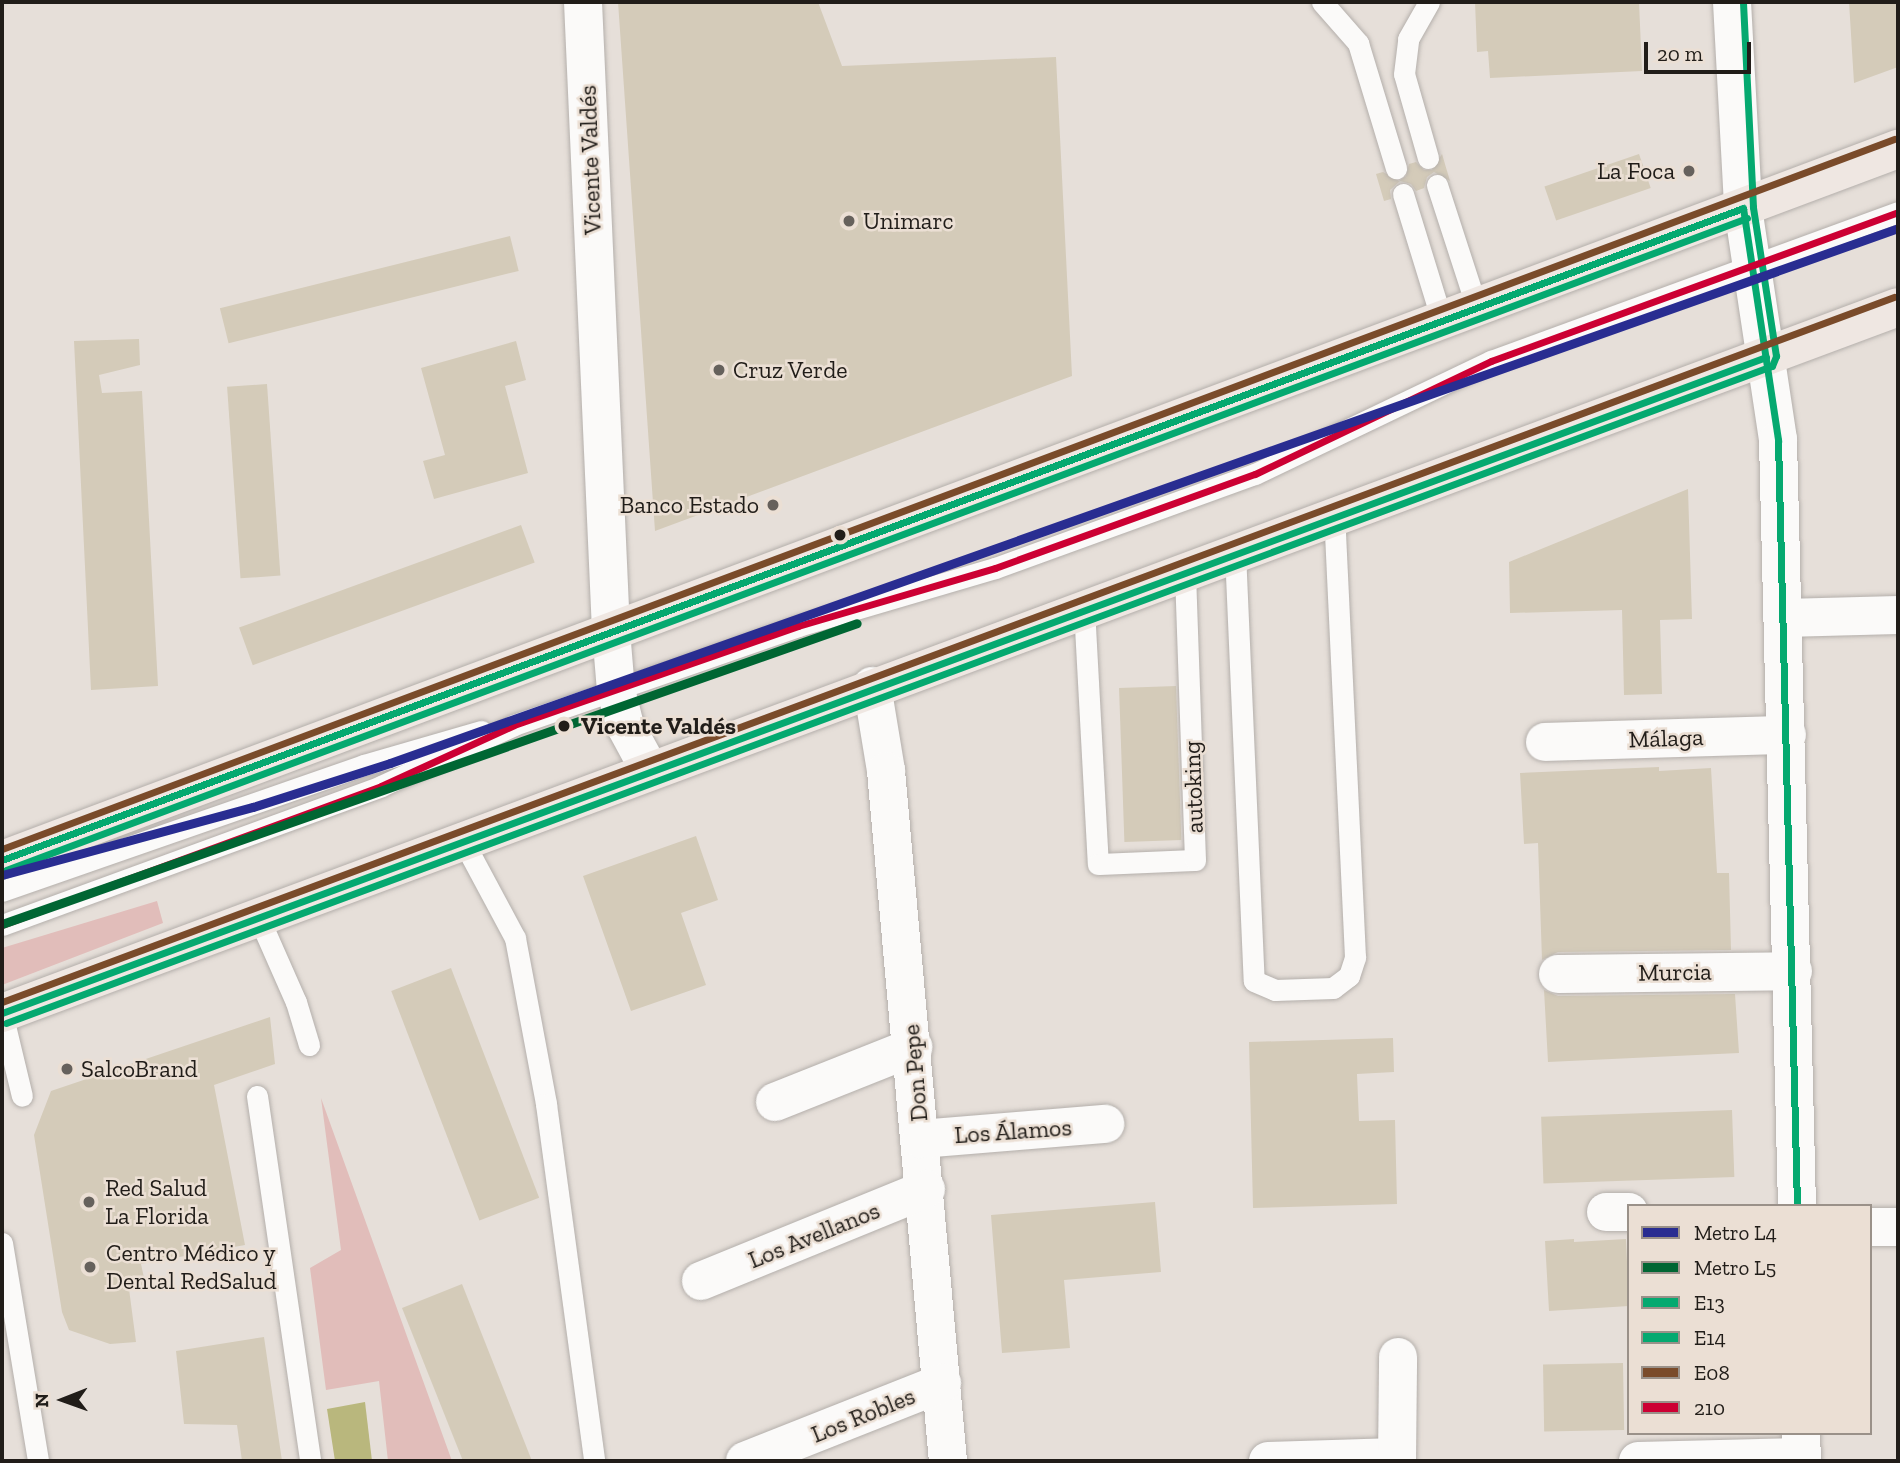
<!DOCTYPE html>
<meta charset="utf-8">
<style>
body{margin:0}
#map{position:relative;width:1900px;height:1463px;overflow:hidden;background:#e6dfd9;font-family:"Zilla Slab",serif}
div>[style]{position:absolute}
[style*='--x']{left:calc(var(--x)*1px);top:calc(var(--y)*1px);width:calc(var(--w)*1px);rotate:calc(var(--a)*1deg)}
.green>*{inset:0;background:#e1bdba}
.water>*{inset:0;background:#b9b77d}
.building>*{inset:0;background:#d4cbb9;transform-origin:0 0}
.roads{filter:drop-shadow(0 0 2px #b4afab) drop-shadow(0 0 2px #b4afab)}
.lane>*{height:21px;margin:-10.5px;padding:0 10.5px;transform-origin:10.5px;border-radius:10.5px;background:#fbfaf9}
.street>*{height:38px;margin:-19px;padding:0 19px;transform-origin:19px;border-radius:19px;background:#fbfaf9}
.secondary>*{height:38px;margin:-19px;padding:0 19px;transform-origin:19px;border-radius:19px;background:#fbfaf9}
.primary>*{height:38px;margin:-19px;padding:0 19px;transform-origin:19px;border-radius:19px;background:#efe7e2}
.bus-1>*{height:7px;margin:-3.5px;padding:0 3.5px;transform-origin:3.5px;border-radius:3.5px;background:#05a970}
.bus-2>*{height:7px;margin:-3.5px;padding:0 3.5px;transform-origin:3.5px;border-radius:3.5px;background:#05a970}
.bus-3>*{height:7px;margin:-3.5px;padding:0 3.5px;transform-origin:3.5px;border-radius:3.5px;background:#7a4b2a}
.bus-4>*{height:7px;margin:-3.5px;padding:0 3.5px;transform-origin:3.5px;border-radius:3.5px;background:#c03}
.metro-1>*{height:9px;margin:-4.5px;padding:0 4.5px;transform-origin:4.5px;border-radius:4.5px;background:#292d91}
.metro-2>*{height:9px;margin:-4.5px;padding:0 4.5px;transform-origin:4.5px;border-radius:4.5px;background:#063}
.dots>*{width:19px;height:19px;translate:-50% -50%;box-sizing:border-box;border:4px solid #ebdfd4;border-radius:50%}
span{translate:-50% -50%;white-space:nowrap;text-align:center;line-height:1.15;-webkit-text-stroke:5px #ebdfd4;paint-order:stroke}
.street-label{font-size:24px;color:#211d19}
.poi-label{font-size:24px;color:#211d19}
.right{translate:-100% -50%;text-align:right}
.left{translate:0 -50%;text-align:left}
.stop-label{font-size:24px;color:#211d19;font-weight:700}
.frame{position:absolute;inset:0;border:4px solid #211d19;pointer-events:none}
.legend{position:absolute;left:1627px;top:1204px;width:245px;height:231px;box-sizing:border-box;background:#ebdfd4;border:2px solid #9a9189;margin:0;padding:9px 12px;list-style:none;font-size:21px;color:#211d19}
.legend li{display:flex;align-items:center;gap:14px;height:35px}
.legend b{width:35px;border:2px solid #9a9189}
.north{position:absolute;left:28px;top:1365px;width:70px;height:70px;-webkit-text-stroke:5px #ebdfd4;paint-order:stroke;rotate:269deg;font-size:19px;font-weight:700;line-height:28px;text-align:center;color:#211d19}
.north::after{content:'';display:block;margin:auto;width:24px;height:32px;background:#211d19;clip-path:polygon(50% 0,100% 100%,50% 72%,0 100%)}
.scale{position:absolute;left:1644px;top:42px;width:107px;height:32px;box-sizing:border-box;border:4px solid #211d19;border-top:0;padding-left:9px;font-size:21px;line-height:24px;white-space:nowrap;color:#211d19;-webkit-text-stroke:5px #ebdfd4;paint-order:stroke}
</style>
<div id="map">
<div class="green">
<div style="clip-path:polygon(157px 901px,163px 923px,2px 985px,2px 948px)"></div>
<div style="clip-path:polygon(321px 1098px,452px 1461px,388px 1461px,379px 1381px,326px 1390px,310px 1268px,341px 1250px)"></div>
</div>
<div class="water">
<div style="clip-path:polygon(365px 1402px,372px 1461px,335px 1461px,327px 1409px)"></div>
</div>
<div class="building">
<div style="clip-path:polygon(618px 2px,818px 2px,842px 66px,1056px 57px,1072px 376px,655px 531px)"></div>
<div style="clip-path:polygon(1475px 2px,1639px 2px,1642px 71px,1490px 78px,1488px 51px,1477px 52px)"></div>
<div style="clip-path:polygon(1849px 2px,1898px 2px,1898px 67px,1854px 83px)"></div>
<div style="clip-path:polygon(1442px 154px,1450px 181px,1434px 172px,1427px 177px,1424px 188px,1416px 191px,1411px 184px,1400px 181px,1390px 190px,1391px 199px,1384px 201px,1376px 174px,1383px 172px,1399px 181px,1406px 176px,1409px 164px,1416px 162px,1424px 170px,1432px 170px)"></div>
<div style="left:1639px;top:154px;width:36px;height:100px;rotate:71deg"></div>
<div style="left:510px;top:236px;width:36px;height:299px;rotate:76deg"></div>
<div style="clip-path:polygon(139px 339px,140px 365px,99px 375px,102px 393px,142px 391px,158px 686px,91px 690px,74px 341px)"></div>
<div style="clip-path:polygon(516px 341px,526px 380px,505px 386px,528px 473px,434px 499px,423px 461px,445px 455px,421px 368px)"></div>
<div style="left:267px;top:384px;width:192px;height:40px;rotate:86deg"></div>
<div style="clip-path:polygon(1688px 489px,1692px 619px,1660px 620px,1662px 694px,1624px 695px,1622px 610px,1510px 613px,1509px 562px)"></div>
<div style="left:521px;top:525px;width:40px;height:300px;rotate:70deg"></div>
<div style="left:1176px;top:686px;width:154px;height:57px;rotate:88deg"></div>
<div style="clip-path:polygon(1659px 767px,1659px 771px,1711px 768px,1717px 873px,1729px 873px,1731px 950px,1558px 952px,1542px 960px,1538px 843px,1524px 844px,1520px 773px)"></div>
<div style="clip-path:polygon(696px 836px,718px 900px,681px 913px,706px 985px,631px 1011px,583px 876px)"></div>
<div style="left:451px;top:968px;width:246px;height:64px;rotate:69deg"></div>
<div style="clip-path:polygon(1544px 990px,1558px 996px,1735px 994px,1739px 1053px,1548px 1062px)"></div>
<div style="clip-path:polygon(270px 1017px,275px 1064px,214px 1085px,245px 1245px,141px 1264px,146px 1287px,129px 1289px,136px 1342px,110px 1344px,69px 1330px,62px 1312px,34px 1135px,51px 1091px)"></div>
<div style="clip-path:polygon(1393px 1038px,1394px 1072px,1357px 1074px,1359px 1121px,1395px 1120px,1397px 1204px,1253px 1208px,1249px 1042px)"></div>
<div style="left:1732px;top:1110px;width:67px;height:191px;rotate:88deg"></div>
<div style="clip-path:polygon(1155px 1202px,1161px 1272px,1064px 1280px,1070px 1348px,1002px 1353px,991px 1215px)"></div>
<div style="clip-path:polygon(1574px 1239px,1574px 1242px,1626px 1239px,1629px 1306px,1549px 1311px,1545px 1241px)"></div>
<div style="clip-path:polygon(462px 1284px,532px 1461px,463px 1461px,402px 1308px)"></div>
<div style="clip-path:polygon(264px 1337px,282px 1461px,242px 1461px,237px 1425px,184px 1424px,176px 1351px)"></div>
<div style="left:1623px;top:1363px;width:67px;height:80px;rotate:89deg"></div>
</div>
<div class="roads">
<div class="lane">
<div style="--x:1322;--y:2;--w:55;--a:48.7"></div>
<div style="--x:1358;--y:43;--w:131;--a:73.1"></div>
<div style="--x:1428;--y:158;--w:87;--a:-105.9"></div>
<div style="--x:1404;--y:74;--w:35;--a:-83"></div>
<div style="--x:1408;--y:39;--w:43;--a:-60.4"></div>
<div style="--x:1437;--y:185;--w:129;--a:72"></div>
<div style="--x:1403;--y:194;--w:133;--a:72.9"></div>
<div style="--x:1235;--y:552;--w:429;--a:87.5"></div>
<div style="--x:1254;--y:981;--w:23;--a:23"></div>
<div style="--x:1275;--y:990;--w:58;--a:-2"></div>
<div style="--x:1333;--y:988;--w:20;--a:-37"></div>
<div style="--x:1349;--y:976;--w:20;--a:-72"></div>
<div style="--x:1355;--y:957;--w:441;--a:-92.7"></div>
<div style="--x:1084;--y:608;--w:256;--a:86.9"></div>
<div style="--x:1098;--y:864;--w:97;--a:-2.4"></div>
<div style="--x:1195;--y:860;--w:289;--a:-92"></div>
<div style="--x:463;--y:841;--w:110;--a:61.8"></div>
<div style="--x:515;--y:938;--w:169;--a:79.4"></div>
<div style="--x:546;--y:1104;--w:360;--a:82.3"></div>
<div style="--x:2;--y:891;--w:383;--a:-19.2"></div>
<div style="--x:364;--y:765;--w:122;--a:-16.2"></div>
<div style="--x:258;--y:916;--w:94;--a:66.2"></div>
<div style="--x:296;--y:1002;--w:45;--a:73.2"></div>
<div style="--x:2;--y:925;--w:404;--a:-20.1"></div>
<div style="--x:381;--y:786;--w:146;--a:-24.6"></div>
<div style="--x:514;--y:725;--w:301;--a:-19.2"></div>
<div style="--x:798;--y:626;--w:205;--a:-16.4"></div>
<div style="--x:995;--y:568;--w:276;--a:-19.9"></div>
<div style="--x:1255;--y:474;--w:262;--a:-25.6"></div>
<div style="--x:1491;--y:361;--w:433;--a:-20.1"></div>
<div style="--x:2;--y:1013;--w:85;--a:76.5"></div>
<div style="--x:257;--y:1096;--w:369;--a:81.7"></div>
<div style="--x:2;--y:1243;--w:221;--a:80.6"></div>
</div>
<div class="street">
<div style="--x:1784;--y:618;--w:114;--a:-1.5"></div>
<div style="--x:872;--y:686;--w:86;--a:80.6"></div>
<div style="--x:886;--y:771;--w:693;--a:84.87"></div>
<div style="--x:1545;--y:742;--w:242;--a:-1.7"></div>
<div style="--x:1558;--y:974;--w:235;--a:-0.7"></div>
<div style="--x:775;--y:1102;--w:149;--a:-21.7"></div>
<div style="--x:921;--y:1139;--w:185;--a:-4.7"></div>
<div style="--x:1606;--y:1212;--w:23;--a:0"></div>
<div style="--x:1870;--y:1227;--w:28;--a:0"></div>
<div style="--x:701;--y:1281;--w:243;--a:-22.2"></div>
<div style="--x:745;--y:1461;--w:212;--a:-21.6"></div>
<div style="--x:1268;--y:1461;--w:129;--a:-1.8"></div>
<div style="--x:1397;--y:1461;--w:104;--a:-89.4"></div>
<div style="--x:1638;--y:1461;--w:164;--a:-1.4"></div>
</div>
<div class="secondary">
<div style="--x:583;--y:2;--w:630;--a:87.45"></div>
<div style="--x:611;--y:631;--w:59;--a:85.2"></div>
<div style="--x:616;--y:690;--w:36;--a:76"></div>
<div style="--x:625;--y:725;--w:52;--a:61.5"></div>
<div style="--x:1732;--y:2;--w:206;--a:86.9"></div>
<div style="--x:1743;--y:208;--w:235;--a:81.4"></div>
<div style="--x:1778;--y:440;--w:766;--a:88.58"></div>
<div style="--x:1801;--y:1433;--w:28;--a:88"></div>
</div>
<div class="primary">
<div style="--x:2;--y:860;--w:2025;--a:-20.56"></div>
<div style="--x:2;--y:1013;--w:2023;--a:-20.42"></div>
</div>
</div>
<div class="bus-1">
<div style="--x:2;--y:860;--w:1859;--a:-20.53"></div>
<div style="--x:1743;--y:208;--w:235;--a:81.4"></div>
<div style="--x:1778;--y:440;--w:766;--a:88.58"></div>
<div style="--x:2;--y:1013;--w:1882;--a:-20.4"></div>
</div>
<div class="bus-2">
<div style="--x:6;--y:870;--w:1859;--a:-20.53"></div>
<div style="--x:6;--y:1023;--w:1884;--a:-20.41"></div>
<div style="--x:1772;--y:366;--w:11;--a:-68"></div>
<div style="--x:1776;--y:356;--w:151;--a:-98.8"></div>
<div style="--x:1753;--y:207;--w:205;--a:-92.8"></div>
</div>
<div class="bus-3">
<div style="--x:2;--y:849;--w:2021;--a:-20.57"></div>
<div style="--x:2;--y:1002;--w:2019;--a:-20.44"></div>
</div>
<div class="bus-4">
<div style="--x:2;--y:925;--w:404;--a:-20.1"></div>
<div style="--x:381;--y:786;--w:146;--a:-24.6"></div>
<div style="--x:514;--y:725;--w:301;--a:-19.2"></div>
<div style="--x:798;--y:626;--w:205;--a:-16.4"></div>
<div style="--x:995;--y:568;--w:276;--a:-19.9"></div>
<div style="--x:1255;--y:474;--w:262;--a:-25.6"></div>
<div style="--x:1491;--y:361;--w:433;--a:-20.1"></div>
</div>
<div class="metro-1">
<div style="--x:2;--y:875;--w:260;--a:-15.2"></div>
<div style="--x:253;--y:807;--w:144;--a:-17.8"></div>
<div style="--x:390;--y:763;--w:1600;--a:-19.53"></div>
</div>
<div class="metro-2">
<div style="--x:2;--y:924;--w:906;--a:-19.39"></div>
</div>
<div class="dots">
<div style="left:1689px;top:171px;background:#66615c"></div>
<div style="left:849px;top:221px;background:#66615c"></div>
<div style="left:719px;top:370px;background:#66615c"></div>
<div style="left:773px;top:505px;background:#66615c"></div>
<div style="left:840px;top:535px;background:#211d19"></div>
<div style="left:564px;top:726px;background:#211d19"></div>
<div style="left:67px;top:1069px;background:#66615c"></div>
<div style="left:89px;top:1202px;background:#66615c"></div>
<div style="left:90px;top:1267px;background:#66615c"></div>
</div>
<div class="street-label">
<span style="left:590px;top:160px;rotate:-92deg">Vicente Valdés</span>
<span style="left:1666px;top:738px;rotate:-2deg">Málaga</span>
<span style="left:1193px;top:787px;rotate:-92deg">autoking</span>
<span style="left:1675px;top:972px;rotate:-1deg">Murcia</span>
<span style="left:915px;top:1073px;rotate:-95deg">Don Pepe</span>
<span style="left:1013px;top:1131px;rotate:-4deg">Los Álamos</span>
<span style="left:814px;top:1235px;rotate:-22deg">Los Avellanos</span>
<span style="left:863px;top:1415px;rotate:-22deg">Los Robles</span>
</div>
<div class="poi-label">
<span class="right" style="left:1675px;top:171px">La Foca</span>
<span class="left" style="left:863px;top:221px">Unimarc</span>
<span class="left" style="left:733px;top:370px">Cruz Verde</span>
<span class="right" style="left:759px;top:505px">Banco Estado</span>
<span class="left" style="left:81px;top:1069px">SalcoBrand</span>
<span class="left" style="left:105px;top:1202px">Red Salud<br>La Florida</span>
<span class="left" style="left:106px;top:1267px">Centro Médico y<br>Dental RedSalud</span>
</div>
<div class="stop-label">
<span class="left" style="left:581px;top:726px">Vicente Valdés</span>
</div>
<div class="frame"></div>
<ul class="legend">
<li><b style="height:9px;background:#292d91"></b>Metro L4</li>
<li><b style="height:9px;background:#063"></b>Metro L5</li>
<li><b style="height:9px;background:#05a970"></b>E13</li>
<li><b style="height:9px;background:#05a970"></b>E14</li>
<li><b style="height:9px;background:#7a4b2a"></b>E08</li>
<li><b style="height:9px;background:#c03"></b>210</li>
</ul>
<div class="north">N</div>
<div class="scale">20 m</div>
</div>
